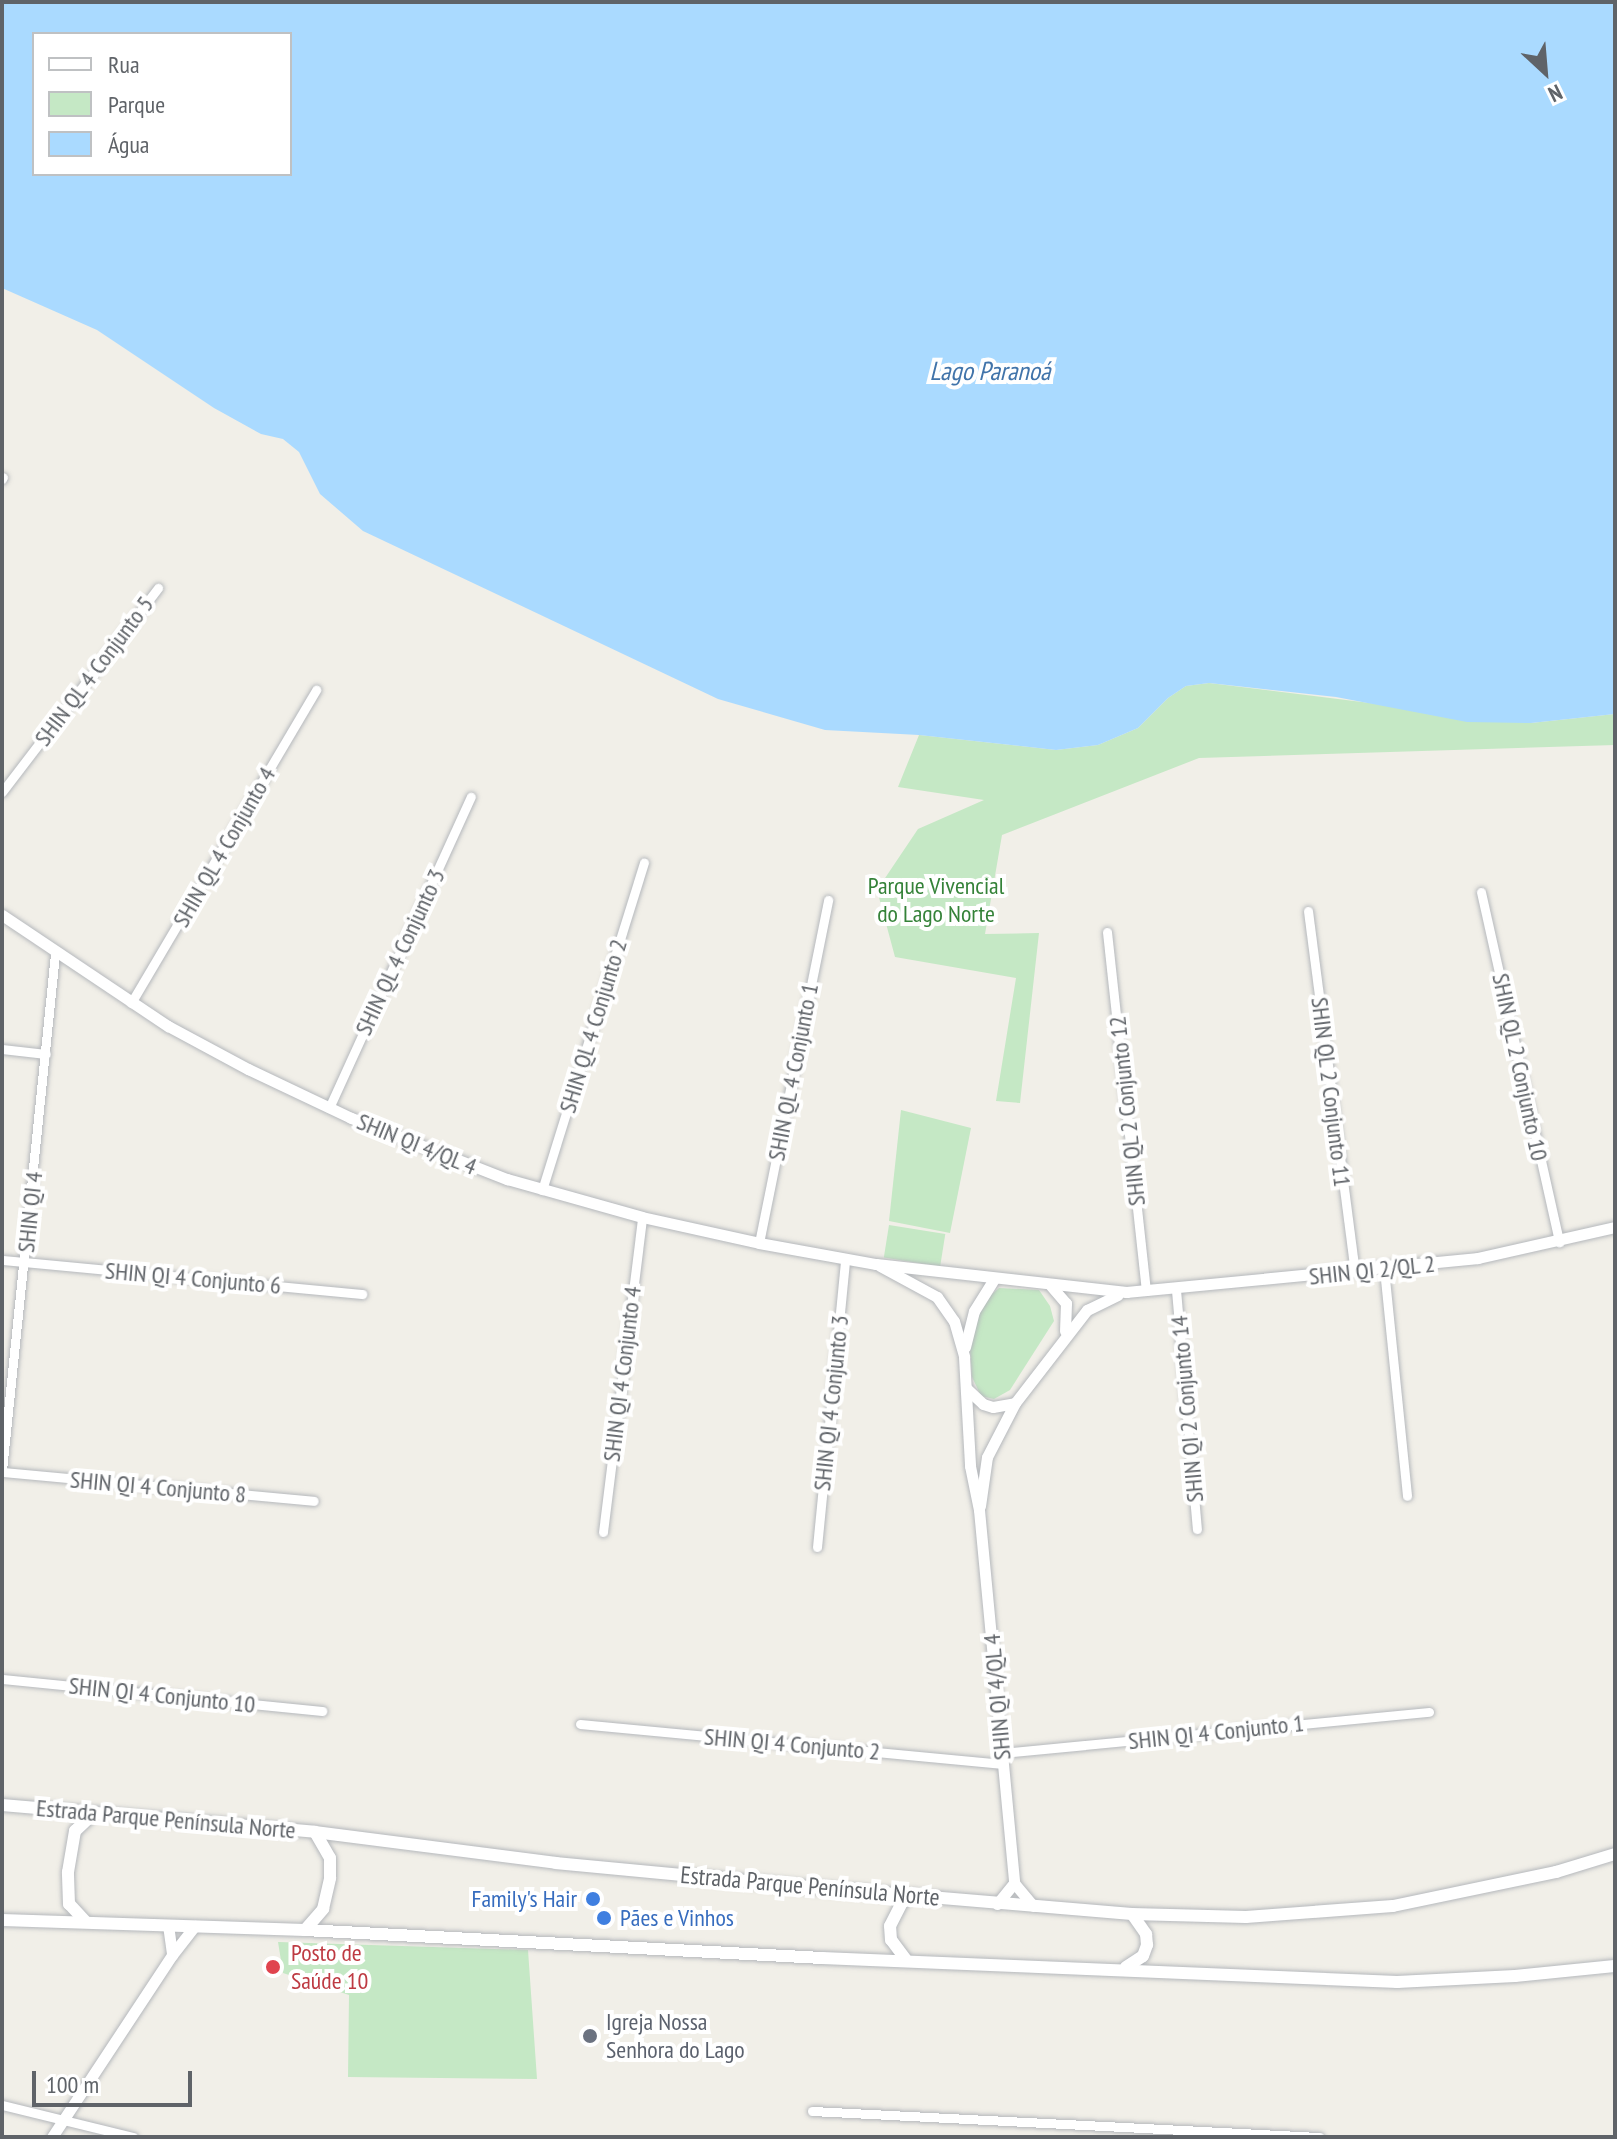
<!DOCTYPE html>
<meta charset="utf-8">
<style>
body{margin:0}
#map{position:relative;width:1617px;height:2139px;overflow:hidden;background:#f1efe8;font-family:"PT Sans Narrow",sans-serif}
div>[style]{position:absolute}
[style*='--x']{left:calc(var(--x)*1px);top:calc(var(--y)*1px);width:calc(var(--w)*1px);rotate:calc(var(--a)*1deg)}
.green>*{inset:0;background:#c5e8c5;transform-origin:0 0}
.water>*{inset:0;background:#aadaff}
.roads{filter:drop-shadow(0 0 2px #b5b8bc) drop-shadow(0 0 2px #b5b8bc)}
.minor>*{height:9px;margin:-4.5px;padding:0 4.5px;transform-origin:4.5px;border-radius:4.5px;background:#fff}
.tertiary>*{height:11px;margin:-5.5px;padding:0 5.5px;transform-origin:5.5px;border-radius:5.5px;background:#fff}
.secondary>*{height:12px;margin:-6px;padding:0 6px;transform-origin:6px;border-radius:6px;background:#fff}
.dots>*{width:22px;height:22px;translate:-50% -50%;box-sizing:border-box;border:4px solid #fff;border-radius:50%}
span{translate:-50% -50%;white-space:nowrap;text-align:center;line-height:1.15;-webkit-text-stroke:8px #fff;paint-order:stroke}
.street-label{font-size:24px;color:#5f6368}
.park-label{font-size:24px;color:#348238}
.shop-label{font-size:24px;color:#366cbe}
.right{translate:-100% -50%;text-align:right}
.left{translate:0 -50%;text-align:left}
.health-label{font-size:24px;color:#be3a42}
.worship-label{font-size:24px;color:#5b616d}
.water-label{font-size:26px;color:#4174aa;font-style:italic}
.frame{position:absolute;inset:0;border:4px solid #5f6368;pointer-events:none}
.legend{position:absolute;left:32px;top:32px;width:260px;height:144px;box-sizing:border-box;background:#fff;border:2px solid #bfc1c3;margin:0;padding:10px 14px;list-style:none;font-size:24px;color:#5f6368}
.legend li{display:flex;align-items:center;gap:16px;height:40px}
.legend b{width:40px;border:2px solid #bfc1c3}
.north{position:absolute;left:1505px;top:32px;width:80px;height:80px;-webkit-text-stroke:6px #fff;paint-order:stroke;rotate:154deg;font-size:22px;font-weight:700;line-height:32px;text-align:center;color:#5f6368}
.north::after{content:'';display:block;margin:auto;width:28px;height:36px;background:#5f6368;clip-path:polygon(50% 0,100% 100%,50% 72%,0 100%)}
.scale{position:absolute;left:32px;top:2071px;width:160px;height:36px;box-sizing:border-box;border:4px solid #5f6368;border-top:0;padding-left:10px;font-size:24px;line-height:28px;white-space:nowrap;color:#5f6368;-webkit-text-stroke:6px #fff;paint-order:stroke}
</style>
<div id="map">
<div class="green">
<div style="clip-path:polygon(1209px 683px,1531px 723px,1615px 714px,1615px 745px,1199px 758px,1002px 835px,985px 934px,1039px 933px,1020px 1103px,996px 1101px,1016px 978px,895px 957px,877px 890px,918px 829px,984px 800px,898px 787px,919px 735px,1056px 750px,1098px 745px,1138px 728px,1168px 698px,1186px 686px)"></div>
<div style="clip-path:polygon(901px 1110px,971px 1128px,950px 1233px,889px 1221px)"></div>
<div style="left:889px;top:1225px;width:57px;height:33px;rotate:9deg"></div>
<div style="clip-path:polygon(999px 1288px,1039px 1290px,1050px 1306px,1054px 1321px,1010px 1390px,994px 1399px,981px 1396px,972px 1377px,970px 1348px,983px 1302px)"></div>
<div style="clip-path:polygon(278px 1942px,528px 1950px,537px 2079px,348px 2077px,349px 1995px,283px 1973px)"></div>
</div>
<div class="water">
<div style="clip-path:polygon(evenodd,2px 2px,1615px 2px,1615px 714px,1531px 723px,1467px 722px,1336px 697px,1209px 683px,1186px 686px,1168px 698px,1138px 728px,1098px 745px,1056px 750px,919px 735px,825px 730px,718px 699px,363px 531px,320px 494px,299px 452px,283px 439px,261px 434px,214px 408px,97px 330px,2px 288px,2px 2px,34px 34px,290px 34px,290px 174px,34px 174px,34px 34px)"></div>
</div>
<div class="roads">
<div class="minor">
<div style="--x:2;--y:479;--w:2;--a:-63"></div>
<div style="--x:2;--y:792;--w:257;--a:-52.6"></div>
<div style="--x:1481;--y:892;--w:359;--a:77.4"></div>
<div style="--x:1308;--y:911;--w:364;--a:82.6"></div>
<div style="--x:1107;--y:932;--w:361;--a:83.8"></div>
<div style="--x:131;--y:1003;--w:364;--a:-59.4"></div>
<div style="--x:2;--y:1049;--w:44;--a:6.5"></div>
<div style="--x:329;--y:1108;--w:342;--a:-65.5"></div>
<div style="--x:542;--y:1190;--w:343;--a:-72.7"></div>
<div style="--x:759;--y:1243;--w:350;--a:-78.6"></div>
<div style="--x:2;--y:1260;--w:362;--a:5.4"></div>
<div style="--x:1384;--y:1269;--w:228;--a:84.2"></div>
<div style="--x:1176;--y:1290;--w:240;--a:85"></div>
<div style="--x:2;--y:1470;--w:519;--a:-84.14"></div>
<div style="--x:2;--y:1472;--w:313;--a:5.3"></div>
<div style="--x:603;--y:1532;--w:317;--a:-82.9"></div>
<div style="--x:817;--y:1547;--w:289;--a:-84.4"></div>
<div style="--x:2;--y:1679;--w:322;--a:5.7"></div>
<div style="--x:580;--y:1724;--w:425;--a:5.4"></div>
<div style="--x:1002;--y:1753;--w:429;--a:-5.5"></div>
<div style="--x:2;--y:2105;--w:135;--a:13.7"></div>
<div style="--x:812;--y:2111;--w:508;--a:2.94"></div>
</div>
<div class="tertiary">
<div style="--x:2;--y:915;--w:200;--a:33.8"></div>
<div style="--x:168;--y:1026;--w:91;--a:28.3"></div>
<div style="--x:248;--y:1069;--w:114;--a:25.4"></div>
<div style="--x:351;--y:1118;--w:168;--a:21.4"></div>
<div style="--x:507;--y:1179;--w:140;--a:15.7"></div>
<div style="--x:642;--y:1217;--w:120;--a:12.5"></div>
<div style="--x:759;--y:1243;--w:119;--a:10.2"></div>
<div style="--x:876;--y:1264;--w:252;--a:6.4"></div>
<div style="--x:1126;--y:1292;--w:354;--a:-5.5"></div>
<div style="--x:1478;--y:1258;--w:140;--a:-12.8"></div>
<div style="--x:880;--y:1266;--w:65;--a:28.5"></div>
<div style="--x:937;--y:1297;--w:29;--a:55"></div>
<div style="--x:954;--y:1321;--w:37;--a:74"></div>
<div style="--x:964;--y:1357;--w:109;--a:86.8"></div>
<div style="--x:970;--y:1466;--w:45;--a:78.4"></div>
<div style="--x:979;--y:1510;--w:375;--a:84.6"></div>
<div style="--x:1014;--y:1883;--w:27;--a:129"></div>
<div style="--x:1051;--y:1286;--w:23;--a:49"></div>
<div style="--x:1066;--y:1303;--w:28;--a:92"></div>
<div style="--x:965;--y:1347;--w:37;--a:-76"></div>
<div style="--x:974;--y:1311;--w:38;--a:-58"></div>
<div style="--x:966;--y:1388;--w:23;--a:43"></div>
<div style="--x:983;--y:1404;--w:10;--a:17"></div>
<div style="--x:993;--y:1407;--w:22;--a:-10"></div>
<div style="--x:980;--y:1506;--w:49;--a:-81.9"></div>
<div style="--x:987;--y:1457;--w:61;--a:-62.6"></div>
<div style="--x:1015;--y:1403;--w:118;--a:-52.3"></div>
<div style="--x:1087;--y:1310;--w:34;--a:-26"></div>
<div style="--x:1014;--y:1883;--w:30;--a:50"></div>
<div style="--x:168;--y:1925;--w:30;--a:82"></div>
<div style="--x:52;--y:2137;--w:218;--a:-56.6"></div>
<div style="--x:172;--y:1955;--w:37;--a:-52"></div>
</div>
<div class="secondary">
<div style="--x:2;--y:1805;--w:314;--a:4.9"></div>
<div style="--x:315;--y:1832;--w:243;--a:7.3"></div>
<div style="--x:556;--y:1863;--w:256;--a:5.4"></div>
<div style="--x:811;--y:1887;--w:322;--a:4.8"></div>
<div style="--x:1132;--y:1914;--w:114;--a:1.5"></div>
<div style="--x:1246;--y:1917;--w:147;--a:-4.3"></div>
<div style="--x:1393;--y:1906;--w:167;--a:-11.8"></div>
<div style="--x:1556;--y:1872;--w:62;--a:-17"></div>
<div style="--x:2;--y:1920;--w:303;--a:1.9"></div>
<div style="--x:305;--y:1930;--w:518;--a:3.1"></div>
<div style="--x:822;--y:1958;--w:576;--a:2.39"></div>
<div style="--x:1397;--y:1982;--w:118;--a:-2.9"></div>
<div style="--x:1515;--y:1976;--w:100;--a:-5.7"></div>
<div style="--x:86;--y:1922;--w:25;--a:-133"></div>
<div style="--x:69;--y:1904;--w:32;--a:-92"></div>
<div style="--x:68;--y:1872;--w:42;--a:-80.3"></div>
<div style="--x:75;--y:1831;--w:25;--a:-43"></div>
<div style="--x:305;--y:1930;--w:28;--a:-49"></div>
<div style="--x:323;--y:1909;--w:32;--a:-77"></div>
<div style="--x:330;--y:1878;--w:20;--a:-90"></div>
<div style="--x:330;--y:1858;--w:30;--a:-120"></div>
<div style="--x:907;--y:1961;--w:26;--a:-127"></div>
<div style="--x:891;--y:1940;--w:14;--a:-94"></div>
<div style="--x:890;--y:1926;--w:27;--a:-63"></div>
<div style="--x:902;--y:1902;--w:14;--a:-30"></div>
<div style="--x:1126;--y:1967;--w:20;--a:-33"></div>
<div style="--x:1143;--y:1956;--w:12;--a:-70"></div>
<div style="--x:1147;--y:1945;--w:11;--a:-95"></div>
<div style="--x:1146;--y:1934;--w:24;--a:-125"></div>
</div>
</div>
<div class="dots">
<div style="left:593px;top:1899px;background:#3f7fe0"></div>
<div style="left:604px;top:1918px;background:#3f7fe0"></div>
<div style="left:273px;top:1967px;background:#e0444e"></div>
<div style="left:590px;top:2036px;background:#6b7280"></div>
</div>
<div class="street-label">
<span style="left:94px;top:671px;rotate:-53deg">SHIN QL 4 Conjunto 5</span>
<span style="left:224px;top:847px;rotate:-60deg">SHIN QL 4 Conjunto 4</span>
<span style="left:400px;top:952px;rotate:-65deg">SHIN QL 4 Conjunto 3</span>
<span style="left:593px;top:1026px;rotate:-73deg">SHIN QL 4 Conjunto 2</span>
<span style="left:1520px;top:1067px;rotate:78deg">SHIN QL 2 Conjunto 10</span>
<span style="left:793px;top:1072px;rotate:-79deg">SHIN QL 4 Conjunto 1</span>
<span style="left:1331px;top:1092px;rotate:83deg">SHIN QL 2 Conjunto 11</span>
<span style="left:1127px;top:1111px;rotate:-96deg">SHIN QL 2 Conjunto 12</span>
<span style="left:417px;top:1144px;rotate:22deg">SHIN QI 4/QL 4</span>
<span style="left:30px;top:1212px;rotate:-84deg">SHIN QI 4</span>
<span style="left:1372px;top:1270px;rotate:-6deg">SHIN QI 2/QL 2</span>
<span style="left:193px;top:1278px;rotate:5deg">SHIN QI 4 Conjunto 6</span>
<span style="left:622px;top:1374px;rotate:-83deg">SHIN QI 4 Conjunto 4</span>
<span style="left:831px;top:1403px;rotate:-84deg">SHIN QI 4 Conjunto 3</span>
<span style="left:1187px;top:1409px;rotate:-95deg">SHIN QI 2 Conjunto 14</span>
<span style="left:158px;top:1487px;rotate:5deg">SHIN QI 4 Conjunto 8</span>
<span style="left:162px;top:1695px;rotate:6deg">SHIN QI 4 Conjunto 10</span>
<span style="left:997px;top:1697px;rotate:-95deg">SHIN QI 4/QL 4</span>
<span style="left:1216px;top:1732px;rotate:-6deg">SHIN QI 4 Conjunto 1</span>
<span style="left:792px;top:1744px;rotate:5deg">SHIN QI 4 Conjunto 2</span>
<span style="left:166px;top:1819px;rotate:5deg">Estrada Parque Península Norte</span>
<span style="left:810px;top:1886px;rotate:5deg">Estrada Parque Península Norte</span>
</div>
<div class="park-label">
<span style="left:936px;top:900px">Parque Vivencial<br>do Lago Norte</span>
</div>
<div class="shop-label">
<span class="right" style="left:577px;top:1899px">Family's Hair</span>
<span class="left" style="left:620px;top:1918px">Pães e Vinhos</span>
</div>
<div class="health-label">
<span class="left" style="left:291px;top:1967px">Posto de<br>Saúde 10</span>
</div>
<div class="worship-label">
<span class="left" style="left:606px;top:2036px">Igreja Nossa<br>Senhora do Lago</span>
</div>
<div class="water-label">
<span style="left:990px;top:371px">Lago Paranoá</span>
</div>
<div class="frame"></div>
<ul class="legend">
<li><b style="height:10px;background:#fff"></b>Rua</li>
<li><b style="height:22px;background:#c5e8c5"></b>Parque</li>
<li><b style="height:22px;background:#aadaff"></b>Água</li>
</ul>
<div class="north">N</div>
<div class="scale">100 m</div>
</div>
